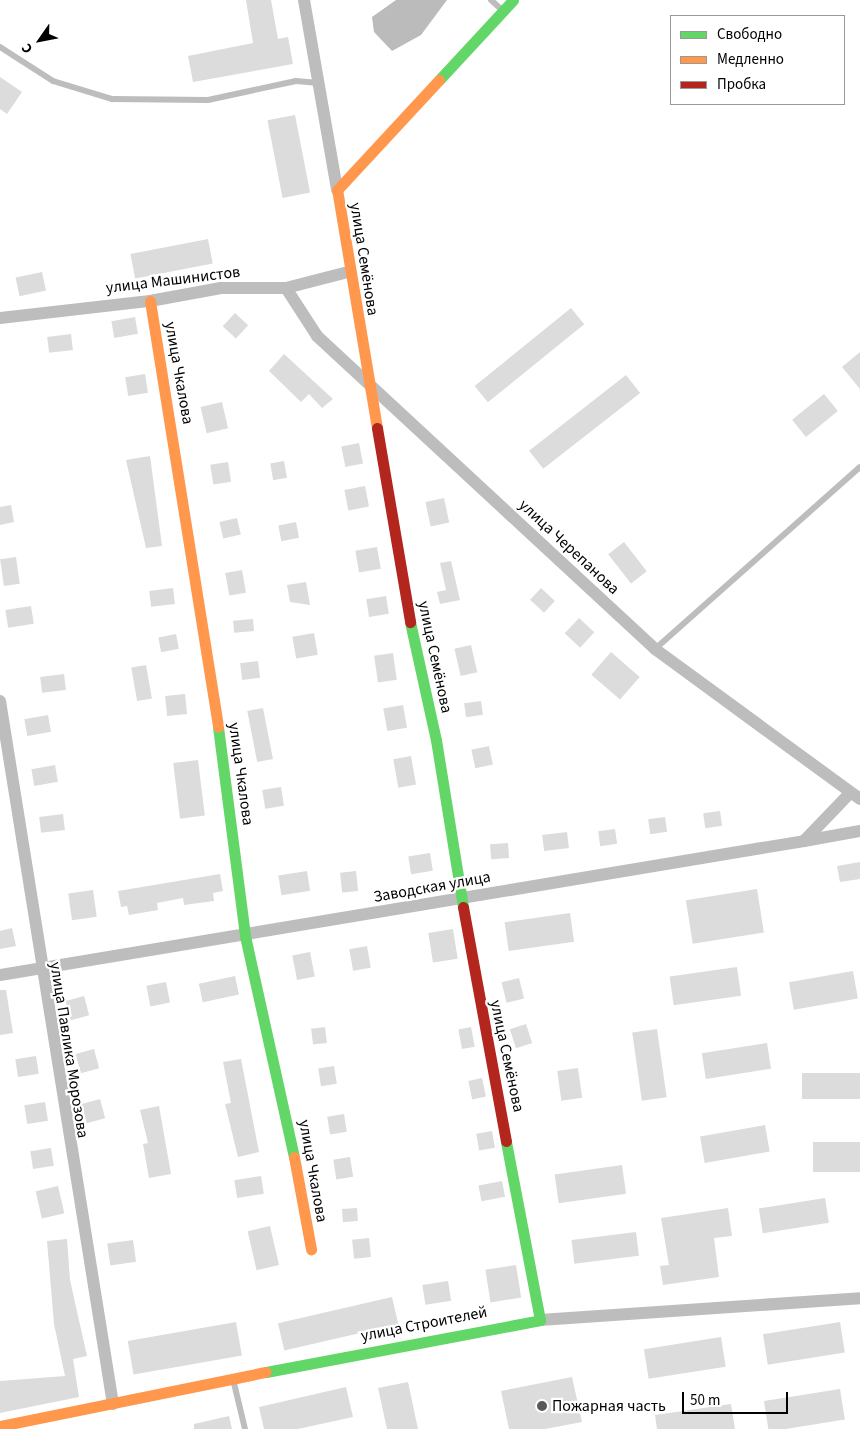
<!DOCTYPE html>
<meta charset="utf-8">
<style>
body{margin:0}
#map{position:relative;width:860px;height:1429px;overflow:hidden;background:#fff;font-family:"Source Sans 3",sans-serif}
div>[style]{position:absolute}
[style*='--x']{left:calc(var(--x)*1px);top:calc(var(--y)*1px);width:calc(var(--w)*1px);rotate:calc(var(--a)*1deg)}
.water>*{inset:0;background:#bbb}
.building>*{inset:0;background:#dcdcdc;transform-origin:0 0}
.lane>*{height:6px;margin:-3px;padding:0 3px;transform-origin:3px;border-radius:3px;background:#bdbdbd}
.street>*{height:12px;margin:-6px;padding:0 6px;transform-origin:6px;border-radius:6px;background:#bdbdbd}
.fast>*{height:11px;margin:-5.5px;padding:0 5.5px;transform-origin:5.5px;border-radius:5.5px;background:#63d668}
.slow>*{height:11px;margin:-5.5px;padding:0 5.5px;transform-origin:5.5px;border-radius:5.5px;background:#ff974d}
.jam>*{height:11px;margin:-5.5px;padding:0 5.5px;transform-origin:5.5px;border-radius:5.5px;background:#b3261e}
.dots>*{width:14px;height:14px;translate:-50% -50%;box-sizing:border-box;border:2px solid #fff;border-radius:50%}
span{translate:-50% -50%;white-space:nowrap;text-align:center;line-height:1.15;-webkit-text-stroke:4.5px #fff;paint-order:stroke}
.street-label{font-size:16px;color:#000}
.poi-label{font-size:16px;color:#000}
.left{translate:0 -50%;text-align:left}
.legend{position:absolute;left:670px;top:15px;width:175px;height:90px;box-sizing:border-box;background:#fff;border:1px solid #999;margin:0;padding:6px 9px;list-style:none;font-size:15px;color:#000}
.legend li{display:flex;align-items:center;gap:10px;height:25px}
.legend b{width:25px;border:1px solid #999}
.north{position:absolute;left:15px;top:15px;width:50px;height:50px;-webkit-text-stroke:4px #fff;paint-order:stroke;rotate:237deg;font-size:14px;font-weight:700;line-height:20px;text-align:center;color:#000}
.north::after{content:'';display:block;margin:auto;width:18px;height:22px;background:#000;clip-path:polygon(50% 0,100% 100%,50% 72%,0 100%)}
.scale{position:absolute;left:682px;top:1392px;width:106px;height:22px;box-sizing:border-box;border:2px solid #000;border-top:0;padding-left:6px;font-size:15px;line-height:18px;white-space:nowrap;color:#000;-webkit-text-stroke:4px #fff;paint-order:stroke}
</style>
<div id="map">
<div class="water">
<div style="clip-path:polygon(396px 0,447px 0,421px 35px,392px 51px,374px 32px,372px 17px)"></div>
</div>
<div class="building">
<div style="clip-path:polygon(246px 0,271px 0,278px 39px,288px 37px,293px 64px,193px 82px,188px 56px,253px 43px)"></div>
<div style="clip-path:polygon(0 77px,22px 92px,7px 114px,0 109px)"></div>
<div style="left:295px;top:115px;width:79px;height:28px;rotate:79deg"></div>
<div style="left:208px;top:239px;width:25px;height:79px;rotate:79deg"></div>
<div style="left:42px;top:272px;width:19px;height:27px;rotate:78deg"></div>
<div style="left:571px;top:308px;width:21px;height:124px;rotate:51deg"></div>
<div style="left:235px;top:313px;width:18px;height:18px;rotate:43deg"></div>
<div style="left:135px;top:317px;width:17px;height:24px;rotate:80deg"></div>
<div style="left:71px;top:334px;width:16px;height:24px;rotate:83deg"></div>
<div style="clip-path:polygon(860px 352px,860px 389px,842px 367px)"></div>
<div style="clip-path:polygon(284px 354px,333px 399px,322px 408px,309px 394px,301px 402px,269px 371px)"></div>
<div style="left:145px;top:374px;width:19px;height:20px;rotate:81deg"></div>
<div style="left:626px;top:375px;width:23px;height:123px;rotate:52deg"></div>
<div style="left:824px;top:394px;width:22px;height:41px;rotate:51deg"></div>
<div style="left:222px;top:402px;width:27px;height:22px;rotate:77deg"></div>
<div style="left:359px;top:443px;width:21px;height:18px;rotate:79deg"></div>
<div style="clip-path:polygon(150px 456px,162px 546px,146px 548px,126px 460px)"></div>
<div style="left:284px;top:461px;width:17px;height:14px;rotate:80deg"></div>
<div style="left:228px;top:462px;width:20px;height:18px;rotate:81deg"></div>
<div style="left:365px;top:486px;width:21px;height:21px;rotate:79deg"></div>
<div style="left:444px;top:498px;width:25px;height:19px;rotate:78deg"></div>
<div style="clip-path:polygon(11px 505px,14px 522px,0 525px,0 507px)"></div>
<div style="left:237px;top:518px;width:17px;height:18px;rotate:77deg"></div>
<div style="left:296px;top:522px;width:16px;height:18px;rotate:79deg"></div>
<div style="left:624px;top:542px;width:37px;height:20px;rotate:52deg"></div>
<div style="left:377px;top:547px;width:22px;height:22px;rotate:80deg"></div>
<div style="left:16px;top:557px;width:27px;height:16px;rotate:82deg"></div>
<div style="clip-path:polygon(451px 561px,460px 600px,440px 604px,437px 592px,446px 590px,440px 563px)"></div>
<div style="left:242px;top:570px;width:23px;height:17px;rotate:80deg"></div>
<div style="clip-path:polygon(306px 582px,310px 605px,290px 602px,287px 585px)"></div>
<div style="left:173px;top:588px;width:16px;height:24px;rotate:83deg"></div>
<div style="left:541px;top:588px;width:19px;height:16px;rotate:43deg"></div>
<div style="left:386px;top:596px;width:18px;height:20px;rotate:81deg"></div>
<div style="left:31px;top:606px;width:18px;height:26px;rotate:81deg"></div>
<div style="left:579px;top:618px;width:21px;height:21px;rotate:43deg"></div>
<div style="left:253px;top:619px;width:12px;height:20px;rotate:85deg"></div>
<div style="left:314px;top:633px;width:22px;height:22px;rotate:80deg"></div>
<div style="left:176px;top:634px;width:15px;height:18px;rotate:79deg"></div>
<div style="left:471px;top:645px;width:28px;height:17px;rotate:77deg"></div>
<div style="left:611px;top:652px;width:38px;height:30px;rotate:41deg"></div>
<div style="left:393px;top:653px;width:27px;height:19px;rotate:82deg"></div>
<div style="left:258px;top:661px;width:17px;height:18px;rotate:83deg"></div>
<div style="left:146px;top:665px;width:34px;height:15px;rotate:80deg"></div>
<div style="left:64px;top:674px;width:16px;height:24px;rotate:83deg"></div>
<div style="left:185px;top:694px;width:20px;height:20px;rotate:84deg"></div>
<div style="left:481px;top:701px;width:14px;height:17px;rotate:82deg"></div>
<div style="left:403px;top:705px;width:23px;height:20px;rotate:80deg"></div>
<div style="left:263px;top:708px;width:52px;height:16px;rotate:79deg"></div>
<div style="left:48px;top:715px;width:17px;height:24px;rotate:80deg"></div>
<div style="left:489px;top:746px;width:19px;height:18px;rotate:78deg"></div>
<div style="left:411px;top:756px;width:29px;height:18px;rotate:80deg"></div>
<div style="left:198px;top:760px;width:56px;height:25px;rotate:83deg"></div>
<div style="left:55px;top:765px;width:17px;height:24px;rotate:80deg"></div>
<div style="left:281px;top:787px;width:19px;height:19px;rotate:81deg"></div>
<div style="left:720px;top:811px;width:15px;height:17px;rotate:82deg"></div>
<div style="left:63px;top:814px;width:16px;height:24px;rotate:83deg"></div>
<div style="left:665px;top:817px;width:15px;height:17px;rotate:82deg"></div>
<div style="left:615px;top:829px;width:15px;height:17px;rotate:82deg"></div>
<div style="left:567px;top:832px;width:16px;height:25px;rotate:83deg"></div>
<div style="left:508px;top:843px;width:15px;height:18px;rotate:86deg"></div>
<div style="left:430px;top:853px;width:18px;height:22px;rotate:81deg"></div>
<div style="clip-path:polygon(860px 862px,860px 879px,840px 882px,837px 866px)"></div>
<div style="left:307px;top:871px;width:20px;height:29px;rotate:81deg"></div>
<div style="left:356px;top:871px;width:20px;height:16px;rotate:84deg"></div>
<div style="clip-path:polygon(220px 874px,223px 891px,213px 893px,214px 901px,184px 905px,183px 898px,157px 903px,158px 910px,129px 915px,127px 906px,121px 907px,118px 891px)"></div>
<div style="left:757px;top:889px;width:44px;height:72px;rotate:81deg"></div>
<div style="left:93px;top:890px;width:27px;height:25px;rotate:82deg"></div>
<div style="left:570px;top:913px;width:29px;height:66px;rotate:82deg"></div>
<div style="clip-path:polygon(12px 928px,16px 946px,0 949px,0 931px)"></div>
<div style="left:453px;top:929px;width:30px;height:25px;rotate:81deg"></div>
<div style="left:367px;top:946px;width:22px;height:18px;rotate:80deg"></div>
<div style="left:310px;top:952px;width:25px;height:18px;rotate:79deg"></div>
<div style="left:737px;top:967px;width:29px;height:68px;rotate:82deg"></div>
<div style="left:853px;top:971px;width:28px;height:65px;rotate:80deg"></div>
<div style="left:235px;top:976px;width:19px;height:37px;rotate:78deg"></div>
<div style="left:519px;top:978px;width:21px;height:18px;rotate:76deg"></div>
<div style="left:166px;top:982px;width:21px;height:20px;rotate:79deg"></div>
<div style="clip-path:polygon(0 990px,6px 990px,13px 1033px,0 1035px)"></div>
<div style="left:84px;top:996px;width:20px;height:19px;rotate:75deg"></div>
<div style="left:526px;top:1024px;width:20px;height:17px;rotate:72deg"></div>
<div style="left:325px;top:1027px;width:16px;height:14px;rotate:83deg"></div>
<div style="left:471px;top:1027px;width:20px;height:13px;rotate:79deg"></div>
<div style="left:657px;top:1029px;width:69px;height:25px;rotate:82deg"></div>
<div style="left:767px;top:1043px;width:26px;height:66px;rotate:81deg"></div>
<div style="left:94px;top:1049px;width:20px;height:19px;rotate:75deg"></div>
<div style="left:36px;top:1056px;width:18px;height:21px;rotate:81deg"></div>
<div style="clip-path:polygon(241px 1059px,259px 1152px,238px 1157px,225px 1104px,231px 1103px,223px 1062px)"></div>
<div style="left:334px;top:1066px;width:18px;height:16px;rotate:81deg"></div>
<div style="left:578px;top:1068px;width:30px;height:21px;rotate:82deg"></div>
<div style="left:860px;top:1073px;width:26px;height:58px;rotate:90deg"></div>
<div style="left:482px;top:1078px;width:19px;height:14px;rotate:78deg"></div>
<div style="left:100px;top:1099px;width:20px;height:19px;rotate:75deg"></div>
<div style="left:45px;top:1102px;width:19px;height:21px;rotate:81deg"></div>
<div style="clip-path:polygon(159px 1106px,171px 1174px,149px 1178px,143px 1144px,148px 1143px,140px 1110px)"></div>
<div style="left:344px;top:1114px;width:18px;height:17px;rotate:81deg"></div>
<div style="left:765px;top:1125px;width:27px;height:66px;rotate:80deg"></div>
<div style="left:492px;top:1131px;width:17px;height:16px;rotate:80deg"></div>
<div style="left:860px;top:1142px;width:30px;height:47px;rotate:90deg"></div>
<div style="left:51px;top:1148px;width:18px;height:21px;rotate:81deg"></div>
<div style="left:350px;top:1157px;width:20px;height:17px;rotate:81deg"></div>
<div style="left:622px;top:1165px;width:29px;height:68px;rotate:82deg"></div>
<div style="left:261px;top:1176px;width:18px;height:27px;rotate:81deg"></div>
<div style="left:502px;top:1181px;width:16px;height:24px;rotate:79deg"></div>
<div style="left:58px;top:1186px;width:28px;height:23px;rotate:77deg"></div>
<div style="left:825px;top:1198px;width:25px;height:67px;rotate:81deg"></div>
<div style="left:357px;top:1208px;width:13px;height:15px;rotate:86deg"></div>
<div style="clip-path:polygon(728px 1208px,732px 1236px,714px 1238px,719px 1277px,663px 1285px,660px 1266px,669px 1265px,661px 1218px)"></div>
<div style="left:270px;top:1226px;width:40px;height:23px;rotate:77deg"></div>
<div style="left:636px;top:1232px;width:24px;height:65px;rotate:83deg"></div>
<div style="left:369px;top:1238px;width:19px;height:17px;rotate:84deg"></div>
<div style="clip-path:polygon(67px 1239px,70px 1280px,87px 1356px,73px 1359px,79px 1397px,0 1413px,0 1381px,65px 1376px,54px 1324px,47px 1241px)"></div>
<div style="left:133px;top:1240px;width:22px;height:26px;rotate:82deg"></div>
<div style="left:516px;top:1265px;width:33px;height:31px;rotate:81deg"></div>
<div style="left:448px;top:1281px;width:20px;height:26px;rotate:81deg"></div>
<div style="left:392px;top:1297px;width:28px;height:117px;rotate:77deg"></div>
<div style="left:236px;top:1322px;width:34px;height:110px;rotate:80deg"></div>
<div style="left:840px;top:1322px;width:31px;height:78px;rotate:81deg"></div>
<div style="left:721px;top:1337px;width:30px;height:78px;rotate:81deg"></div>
<div style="clip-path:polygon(572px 1377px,582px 1422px,545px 1429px,509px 1429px,501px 1391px)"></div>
<div style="clip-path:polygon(408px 1382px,418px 1429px,387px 1429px,378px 1388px)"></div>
<div style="clip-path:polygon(346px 1387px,353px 1417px,298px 1429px,264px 1429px,259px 1407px)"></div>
<div style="left:840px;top:1389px;width:31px;height:77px;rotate:81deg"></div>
<div style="clip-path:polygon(731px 1404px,735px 1429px,657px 1429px,655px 1415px)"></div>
<div style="clip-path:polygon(229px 1416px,232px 1429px,194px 1429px,194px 1424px)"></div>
</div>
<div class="lane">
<div style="--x:491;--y:0;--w:13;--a:42"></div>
<div style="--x:0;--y:47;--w:63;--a:32.7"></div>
<div style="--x:53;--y:81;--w:62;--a:17"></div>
<div style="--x:112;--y:99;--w:96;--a:0.6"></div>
<div style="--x:208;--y:100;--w:90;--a:-12.2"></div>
<div style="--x:296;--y:81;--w:23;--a:5"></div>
<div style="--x:655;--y:649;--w:274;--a:-41.6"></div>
<div style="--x:233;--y:1379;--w:51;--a:76.5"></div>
</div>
<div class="street">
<div style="--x:304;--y:0;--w:193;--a:80.1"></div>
<div style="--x:286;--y:288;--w:57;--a:57.1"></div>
<div style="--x:317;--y:336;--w:461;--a:42.8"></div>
<div style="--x:655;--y:649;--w:254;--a:36.2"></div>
<div style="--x:0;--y:318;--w:151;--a:-6.5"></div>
<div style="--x:150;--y:301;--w:72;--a:-10.4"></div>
<div style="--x:221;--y:288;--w:65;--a:0"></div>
<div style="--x:286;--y:288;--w:64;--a:-14.5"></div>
<div style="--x:0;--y:701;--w:712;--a:80.87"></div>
<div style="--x:804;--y:841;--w:57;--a:-10.1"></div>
<div style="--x:0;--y:975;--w:815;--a:-9.46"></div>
<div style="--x:804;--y:841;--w:66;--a:-46.2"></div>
<div style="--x:540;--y:1320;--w:321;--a:-3.9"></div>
</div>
<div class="fast">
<div style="--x:439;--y:80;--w:109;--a:-47.2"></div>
<div style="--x:410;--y:622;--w:121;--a:77.6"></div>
<div style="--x:436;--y:740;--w:169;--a:80.8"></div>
<div style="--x:218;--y:727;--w:211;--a:82.6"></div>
<div style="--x:245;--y:936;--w:226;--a:77.5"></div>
<div style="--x:266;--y:1372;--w:279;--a:-10.7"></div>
<div style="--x:540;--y:1320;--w:182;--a:-100.8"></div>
</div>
<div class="slow">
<div style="--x:150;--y:301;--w:431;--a:80.9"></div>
<div style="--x:377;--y:428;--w:241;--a:-99.5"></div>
<div style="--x:337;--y:190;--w:150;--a:-47.2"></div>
<div style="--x:294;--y:1157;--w:94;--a:79.5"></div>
<div style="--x:0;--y:1426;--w:271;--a:-11.5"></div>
</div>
<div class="jam">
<div style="--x:377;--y:428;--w:197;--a:80.3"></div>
<div style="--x:463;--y:907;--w:238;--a:79.6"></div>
</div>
<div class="dots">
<div style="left:542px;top:1406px;background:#595959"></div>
</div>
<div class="street-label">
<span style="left:364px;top:259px;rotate:81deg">улица Семёнова</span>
<span style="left:173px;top:280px;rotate:-7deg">улица Машинистов</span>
<span style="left:179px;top:373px;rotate:80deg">улица Чкалова</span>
<span style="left:569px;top:547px;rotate:43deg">улица Черепанова</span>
<span style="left:435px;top:657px;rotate:78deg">улица Семёнова</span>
<span style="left:241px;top:774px;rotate:82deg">улица Чкалова</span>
<span style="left:432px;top:887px;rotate:-10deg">Заводская улица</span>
<span style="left:69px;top:1050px;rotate:81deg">улица Павлика Морозова</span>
<span style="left:507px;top:1056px;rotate:78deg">улица Семёнова</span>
<span style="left:313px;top:1171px;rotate:80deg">улица Чкалова</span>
<span style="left:424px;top:1324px;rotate:-11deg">улица Строителей</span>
</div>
<div class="poi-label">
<span class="left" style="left:552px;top:1406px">Пожарная часть</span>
</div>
<ul class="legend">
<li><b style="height:6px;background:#63d668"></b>Свободно</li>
<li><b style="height:6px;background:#ff974d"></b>Медленно</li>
<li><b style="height:6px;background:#b3261e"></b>Пробка</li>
</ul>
<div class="north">С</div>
<div class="scale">50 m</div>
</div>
